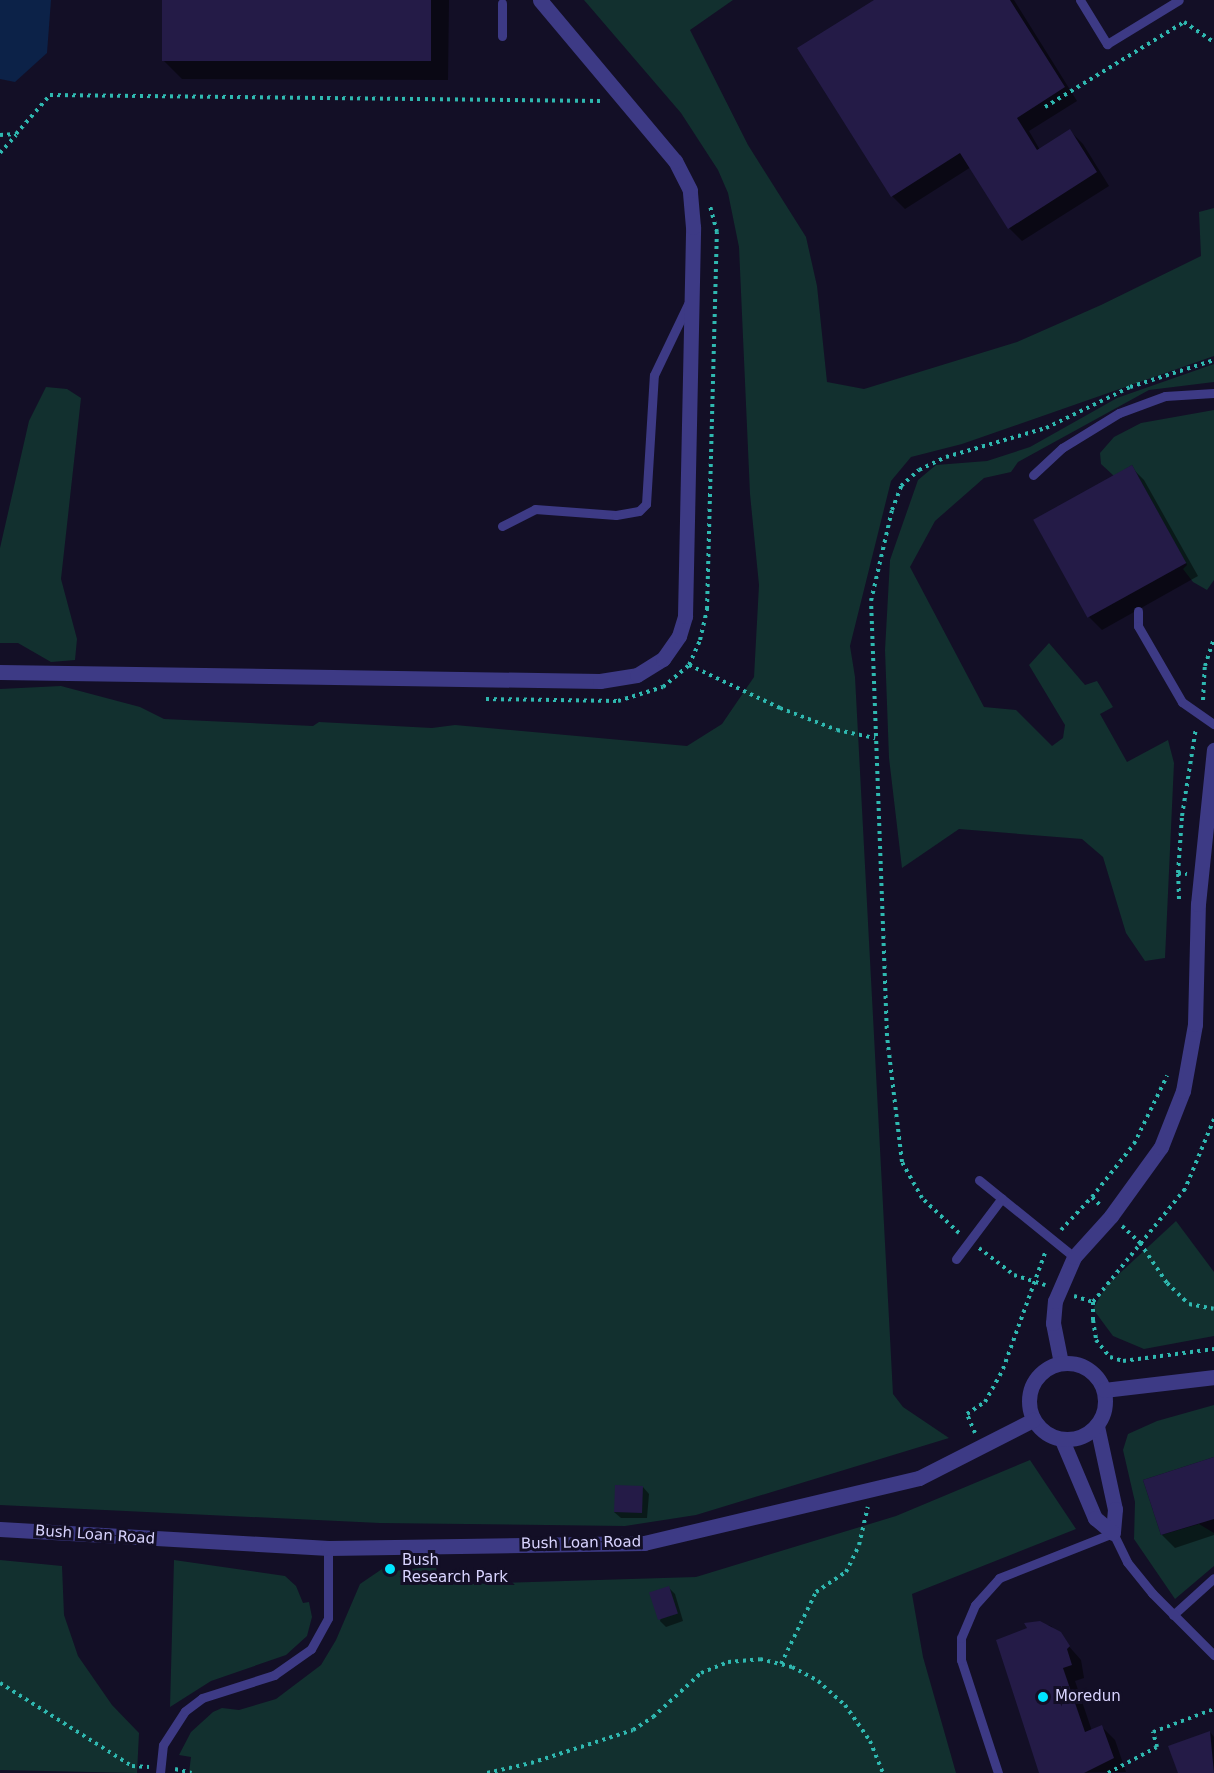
<!DOCTYPE html>
<style>
body{margin:0}
#map{position:relative;width:1214px;height:1773px;overflow:hidden;background:#130f26;font-family:"DejaVu Sans",sans-serif}
div>[style]{position:absolute}
[style*='--x']{left:calc(var(--x)*1px);top:calc(var(--y)*1px);width:calc(var(--w)*1px);rotate:calc(var(--a)*1deg)}
.green>*{inset:0;background:#12302f}
.water>*{inset:0;background:#0c2248}
.shadow>*{inset:0;background:#0007}
.building>*{inset:0;background:#241b47;transform-origin:0 0}
.path>*{height:4px;margin-top:-2px;transform-origin:0;background:repeating-linear-gradient(90deg,#2fb8b0 0 3px,transparent 0 7.5px)}
.service>*{height:9px;margin:-4.5px;padding:0 4.5px;transform-origin:4.5px;border-radius:4.5px;background:#3d3a85}
.minor>*{height:15px;margin:-7.5px;padding:0 7.5px;transform-origin:7.5px;border-radius:7.5px;background:#3d3a85}
.tertiary>*{height:15px;margin:-7.5px;padding:0 7.5px;transform-origin:7.5px;border-radius:7.5px;background:#3d3a85}
.tertiary>.ring{margin:-7.5px;padding:0;box-sizing:content-box;background:none;border:15px solid #3d3a85;border-radius:50%}
.dots>*{width:16px;height:16px;translate:-50% -50%;box-sizing:border-box;border:3px solid #130f26;border-radius:50%}
span{translate:-50% -50%;white-space:nowrap;text-align:center;line-height:1.15;-webkit-text-stroke:6px #130f26;paint-order:stroke}
.street-label{font-size:15px;color:#d9d4ff}
.poi-label{font-size:15px;color:#d9d4ff}
.left{translate:0 -50%;text-align:left}
</style>
<div id="map">
<div class="green">
<div style="clip-path:polygon(584px 0,733px 0,690px 30px,748px 145px,806px 237px,817px 286px,827px 382px,864px 389px,1017px 342px,1101px 305px,1201px 256px,1199px 212px,1214px 208px,1214px 356px,962px 444px,911px 457px,891px 481px,850px 646px,855px 677px,893px 1394px,903px 1407px,949px 1438px,696px 1515px,625px 1526px,380px 1523px,0 1505px,0 689px,61px 686px,140px 707px,164px 719px,313px 726px,319px 722px,432px 728px,455px 725px,687px 746px,722px 724px,754px 677px,759px 585px,750px 494px,739px 247px,728px 193px,718px 170px,681px 113px)"></div>
<div style="clip-path:polygon(1214px 364px,1214px 382px,1149px 390px,1018px 462px,1011px 472px,984px 478px,935px 521px,910px 567px,984px 707px,1016px 710px,1052px 746px,1063px 738px,1065px 725px,1029px 665px,1049px 643px,1085px 685px,1097px 681px,1113px 707px,1100px 714px,1127px 762px,1168px 740px,1174px 763px,1165px 958px,1145px 961px,1126px 933px,1103px 857px,1082px 839px,959px 829px,902px 868px,889px 758px,885px 650px,890px 560px,918px 480px,936px 465px,987px 461px,1030px 447px,1117px 398px)"></div>
<div style="clip-path:polygon(46px 387px,67px 389px,81px 398px,61px 579px,77px 639px,75px 660px,51px 662px,18px 643px,0 643px,0 548px,29px 421px)"></div>
<div style="clip-path:polygon(1214px 410px,1214px 580px,1207px 590px,1193px 582px,1183px 569px,1187px 565px,1132px 465px,1114px 476px,1101px 464px,1100px 453px,1114px 437px,1141px 423px)"></div>
<div style="clip-path:polygon(1176px 1221px,1214px 1272px,1214px 1336px,1144px 1349px,1113px 1336px,1093px 1309px,1106px 1286px)"></div>
<div style="clip-path:polygon(1214px 1405px,1214px 1457px,1143px 1480px,1161px 1535px,1199px 1524px,1214px 1533px,1214px 1566px,1175px 1599px,1134px 1539px,1135px 1502px,1123px 1450px,1128px 1434px,1157px 1421px)"></div>
<div style="clip-path:polygon(1030px 1460px,1076px 1529px,912px 1594px,923px 1657px,956px 1773px,189px 1773px,191px 1757px,179px 1755px,191px 1732px,213px 1712px,222px 1708px,239px 1710px,276px 1699px,321px 1665px,336px 1640px,360px 1584px,385px 1567px,386px 1572px,436px 1566px,438px 1585px,696px 1577px,896px 1516px)"></div>
<div style="clip-path:polygon(0 1560px,62px 1566px,64px 1615px,78px 1656px,112px 1705px,139px 1733px,137px 1773px,0 1770px)"></div>
<div style="clip-path:polygon(174px 1560px,285px 1576px,296px 1586px,303px 1603px,309px 1602px,312px 1617px,307px 1636px,286px 1655px,211px 1681px,170px 1707px)"></div>
</div>
<div class="water">
<div style="clip-path:polygon(0 0,51px 0,47px 53px,15px 82px,0 79px)"></div>
</div>
<div class="shadow">
<div style="clip-path:polygon(164px 0,449px 0,448px 80px,182px 79px,163px 60px)"></div>
<div style="clip-path:polygon(876px 0,1014px 0,1077px 101px,1029px 131px,1040px 150px,1070px 131px,1083px 144px,1109px 186px,1022px 241px,1009px 228px,971px 167px,905px 209px,892px 196px)"></div>
<div style="clip-path:polygon(1131px 467px,1144px 480px,1198px 576px,1102px 630px,1089px 617px)"></div>
<div style="clip-path:polygon(1214px 1459px,1214px 1535px,1175px 1548px,1162px 1535px)"></div>
<div style="clip-path:polygon(643px 1487px,649px 1494px,647px 1518px,621px 1518px,614px 1512px)"></div>
<div style="clip-path:polygon(668px 1587px,675px 1594px,683px 1621px,666px 1627px,660px 1621px)"></div>
<div style="clip-path:polygon(1039px 1623px,1051px 1626px,1081px 1660px,1084px 1678px,1075px 1681px,1092px 1731px,1102px 1727px,1115px 1740px,1126px 1772px,1040px 1773px)"></div>
<div style="clip-path:polygon(1210px 1732px,1214px 1737px,1214px 1773px,1179px 1773px)"></div>
</div>
<div class="building">
<div style="left:162px;top:0;width:269px;height:61px"></div>
<div style="clip-path:polygon(874px 0,1010px 0,1065px 87px,1017px 118px,1037px 150px,1070px 129px,1097px 172px,1008px 229px,960px 153px,891px 197px,797px 48px)"></div>
<div style="left:1132px;top:465px;width:112px;height:113px;rotate:61deg"></div>
<div style="clip-path:polygon(1214px 1457px,1214px 1519px,1161px 1535px,1143px 1480px)"></div>
<div style="left:615px;top:1485px;width:28px;height:27px;rotate:2deg"></div>
<div style="left:669px;top:1586px;width:29px;height:21px;rotate:72deg"></div>
<div style="clip-path:polygon(1040px 1621px,1061px 1632px,1070px 1646px,1067px 1649px,1072px 1665px,1063px 1668px,1085px 1732px,1102px 1725px,1114px 1758px,1084px 1773px,1039px 1773px,996px 1640px,1027px 1628px,1024px 1623px)"></div>
<div style="clip-path:polygon(1210px 1731px,1214px 1773px,1178px 1773px,1168px 1746px)"></div>
</div>
<div class="path">
<div style="--x:1045;--y:107;--w:163;--a:-31.4"></div>
<div style="--x:1184;--y:22;--w:36;--a:34"></div>
<div style="--x:0;--y:135;--w:16;--a:-4"></div>
<div style="--x:16;--y:134;--w:52;--a:-48.9"></div>
<div style="--x:50;--y:95;--w:552;--a:0.62"></div>
<div style="--x:0;--y:153;--w:24;--a:-48"></div>
<div style="--x:689;--y:665;--w:101;--a:25.3"></div>
<div style="--x:780;--y:708;--w:61;--a:21.1"></div>
<div style="--x:837;--y:730;--w:39;--a:12"></div>
<div style="--x:486;--y:699;--w:132;--a:0.9"></div>
<div style="--x:618;--y:701;--w:47;--a:-17.3"></div>
<div style="--x:663;--y:687;--w:34;--a:-40"></div>
<div style="--x:689;--y:665;--w:27;--a:-66"></div>
<div style="--x:700;--y:640;--w:32;--a:-77"></div>
<div style="--x:707;--y:609;--w:377;--a:-88.5"></div>
<div style="--x:717;--y:232;--w:27;--a:-105"></div>
<div style="--x:1203;--y:700;--w:34;--a:-87"></div>
<div style="--x:1205;--y:666;--w:28;--a:-72"></div>
<div style="--x:1178;--y:873;--w:57;--a:-86"></div>
<div style="--x:1182;--y:816;--w:89;--a:-81"></div>
<div style="--x:1179;--y:899;--w:26;--a:-92"></div>
<div style="--x:1178;--y:873;--w:9;--a:6"></div>
<div style="--x:1214;--y:1119;--w:76;--a:112.5"></div>
<div style="--x:1185;--y:1189;--w:146;--a:129.2"></div>
<div style="--x:1093;--y:1302;--w:18;--a:90"></div>
<div style="--x:1093;--y:1320;--w:20;--a:81"></div>
<div style="--x:1096;--y:1340;--w:22;--a:51"></div>
<div style="--x:1110;--y:1357;--w:14;--a:17"></div>
<div style="--x:1123;--y:1361;--w:92;--a:-7.5"></div>
<div style="--x:1092;--y:1197;--w:68;--a:-51.6"></div>
<div style="--x:1134;--y:1144;--w:76;--a:-64.1"></div>
<div style="--x:1122;--y:1226;--w:25;--a:43"></div>
<div style="--x:1140;--y:1243;--w:48;--a:56"></div>
<div style="--x:1167;--y:1283;--w:30;--a:44"></div>
<div style="--x:1189;--y:1304;--w:25;--a:11"></div>
<div style="--x:1061;--y:1230;--w:45;--a:-46.8"></div>
<div style="--x:1092;--y:1197;--w:11;--a:45"></div>
<div style="--x:959;--y:1233;--w:51;--a:-136.6"></div>
<div style="--x:922;--y:1198;--w:41;--a:-119.1"></div>
<div style="--x:902;--y:1162;--w:127;--a:-96.8"></div>
<div style="--x:887;--y:1036;--w:435;--a:-92.1"></div>
<div style="--x:871;--y:601;--w:93;--a:-77"></div>
<div style="--x:892;--y:510;--w:26;--a:-69"></div>
<div style="--x:901;--y:486;--w:24;--a:-42"></div>
<div style="--x:919;--y:470;--w:30;--a:-26"></div>
<div style="--x:946;--y:457;--w:104;--a:-16.2"></div>
<div style="--x:1046;--y:428;--w:93;--a:-26"></div>
<div style="--x:1130;--y:387;--w:88;--a:-17.8"></div>
<div style="--x:979;--y:1248;--w:44;--a:37.6"></div>
<div style="--x:1014;--y:1275;--w:33;--a:18"></div>
<div style="--x:1074;--y:1296;--w:20;--a:18"></div>
<div style="--x:975;--y:1433;--w:21;--a:-113"></div>
<div style="--x:967;--y:1414;--w:22;--a:-34"></div>
<div style="--x:985;--y:1402;--w:38;--a:-61"></div>
<div style="--x:1003;--y:1369;--w:127;--a:-70.1"></div>
<div style="--x:781;--y:1664;--w:80;--a:-64.1"></div>
<div style="--x:816;--y:1592;--w:36;--a:-34"></div>
<div style="--x:846;--y:1572;--w:30;--a:-64"></div>
<div style="--x:859;--y:1545;--w:39;--a:-77"></div>
<div style="--x:0;--y:1683;--w:156;--a:32.2"></div>
<div style="--x:132;--y:1766;--w:17;--a:3"></div>
<div style="--x:175;--y:1769;--w:17;--a:13"></div>
<div style="--x:487;--y:1773;--w:45;--a:-12.8"></div>
<div style="--x:531;--y:1763;--w:107;--a:-17.9"></div>
<div style="--x:633;--y:1730;--w:24;--a:-33"></div>
<div style="--x:653;--y:1717;--w:65;--a:-42.5"></div>
<div style="--x:701;--y:1673;--w:29;--a:-22"></div>
<div style="--x:728;--y:1662;--w:32;--a:-5"></div>
<div style="--x:760;--y:1659;--w:33;--a:14"></div>
<div style="--x:792;--y:1667;--w:30;--a:28"></div>
<div style="--x:818;--y:1681;--w:36;--a:42"></div>
<div style="--x:845;--y:1705;--w:44;--a:55.2"></div>
<div style="--x:870;--y:1741;--w:35;--a:68"></div>
<div style="--x:1108;--y:1773;--w:55;--a:-28"></div>
<div style="--x:1157;--y:1747;--w:16;--a:-105"></div>
<div style="--x:1153;--y:1732;--w:65;--a:-20.7"></div>
</div>
<div class="service">
<div style="--x:1080;--y:0;--w:52;--a:58.5"></div>
<div style="--x:1107;--y:44;--w:84;--a:-31.4"></div>
<div style="--x:502;--y:36;--w:33;--a:-90"></div>
<div style="--x:1033;--y:475;--w:40;--a:-43"></div>
<div style="--x:1062;--y:448;--w:67;--a:-31.6"></div>
<div style="--x:1119;--y:413;--w:49;--a:-20.3"></div>
<div style="--x:1165;--y:396;--w:49;--a:-3.5"></div>
<div style="--x:502;--y:526;--w:37;--a:-27"></div>
<div style="--x:535;--y:509;--w:81;--a:4.2"></div>
<div style="--x:616;--y:515;--w:23;--a:-10"></div>
<div style="--x:639;--y:511;--w:10;--a:-45"></div>
<div style="--x:646;--y:504;--w:129;--a:-86.5"></div>
<div style="--x:654;--y:375;--w:79;--a:-64.4"></div>
<div style="--x:1138;--y:611;--w:15;--a:90"></div>
<div style="--x:1138;--y:626;--w:88;--a:59.9"></div>
<div style="--x:1182;--y:702;--w:39;--a:35"></div>
<div style="--x:979;--y:1180;--w:122;--a:39"></div>
<div style="--x:956;--y:1259;--w:76;--a:-53"></div>
<div style="--x:1173;--y:1615;--w:55;--a:-42.1"></div>
<div style="--x:160;--y:1773;--w:28;--a:-84"></div>
<div style="--x:163;--y:1745;--w:40;--a:-57.1"></div>
<div style="--x:185;--y:1711;--w:21;--a:-37"></div>
<div style="--x:202;--y:1698;--w:76;--a:-17.7"></div>
<div style="--x:274;--y:1675;--w:45;--a:-35.1"></div>
<div style="--x:311;--y:1649;--w:35;--a:-61"></div>
<div style="--x:328;--y:1618;--w:70;--a:-90"></div>
<div style="--x:998;--y:1773;--w:119;--a:-108.1"></div>
<div style="--x:961;--y:1660;--w:22;--a:-90"></div>
<div style="--x:961;--y:1638;--w:36;--a:-67"></div>
<div style="--x:975;--y:1605;--w:36;--a:-48"></div>
<div style="--x:999;--y:1578;--w:123;--a:-21.5"></div>
<div style="--x:1113;--y:1533;--w:32;--a:64"></div>
<div style="--x:1127;--y:1562;--w:40;--a:51"></div>
<div style="--x:1152;--y:1593;--w:88;--a:45"></div>
</div>
<div class="minor">
<div style="--x:0;--y:672;--w:600;--a:0.86"></div>
<div style="--x:600;--y:681;--w:37;--a:-9"></div>
<div style="--x:637;--y:675;--w:31;--a:-32"></div>
<div style="--x:663;--y:659;--w:28;--a:-55"></div>
<div style="--x:679;--y:636;--w:21;--a:-73"></div>
<div style="--x:685;--y:616;--w:389;--a:-88.8"></div>
<div style="--x:693;--y:227;--w:37;--a:-95"></div>
<div style="--x:690;--y:190;--w:33;--a:-117"></div>
<div style="--x:675;--y:161;--w:210;--a:-130"></div>
<div style="--x:1061;--y:1363;--w:41;--a:-101.3"></div>
<div style="--x:1053;--y:1323;--w:22;--a:-85"></div>
<div style="--x:1055;--y:1301;--w:48;--a:-66.6"></div>
<div style="--x:1074;--y:1257;--w:55;--a:-47.9"></div>
<div style="--x:1111;--y:1216;--w:85;--a:-54.1"></div>
<div style="--x:1161;--y:1147;--w:60;--a:-68.6"></div>
<div style="--x:1183;--y:1091;--w:68;--a:-79.8"></div>
<div style="--x:1195;--y:1024;--w:120;--a:-88.6"></div>
<div style="--x:1198;--y:904;--w:155;--a:-84.1"></div>
<div style="--x:1097;--y:1426;--w:85;--a:77.8"></div>
<div style="--x:1115;--y:1509;--w:24;--a:95"></div>
<div style="--x:1062;--y:1440;--w:85;--a:67.1"></div>
<div style="--x:1095;--y:1518;--w:23;--a:40"></div>
</div>
<div class="tertiary">
<div class="ring" style="left:1029px;top:1363px;width:61px;height:61px"></div>
<div style="--x:1104;--y:1390;--w:111;--a:-6.7"></div>
<div style="--x:0;--y:1529;--w:329;--a:3.3"></div>
<div style="--x:328;--y:1548;--w:316;--a:-0.9"></div>
<div style="--x:644;--y:1543;--w:283;--a:-13.3"></div>
<div style="--x:919;--y:1478;--w:128;--a:-27"></div>
</div>
<div class="dots">
<div style="left:390px;top:1569px;background:#00e5ff"></div>
<div style="left:1043px;top:1697px;background:#00e5ff"></div>
</div>
<div class="street-label">
<span style="left:95px;top:1535px;rotate:4deg">Bush Loan Road</span>
<span style="left:581px;top:1543px;rotate:-1deg">Bush Loan Road</span>
</div>
<div class="poi-label">
<span class="left" style="left:402px;top:1569px">Bush<br>Research Park</span>
<span class="left" style="left:1055px;top:1697px">Moredun</span>
</div>
</div>
